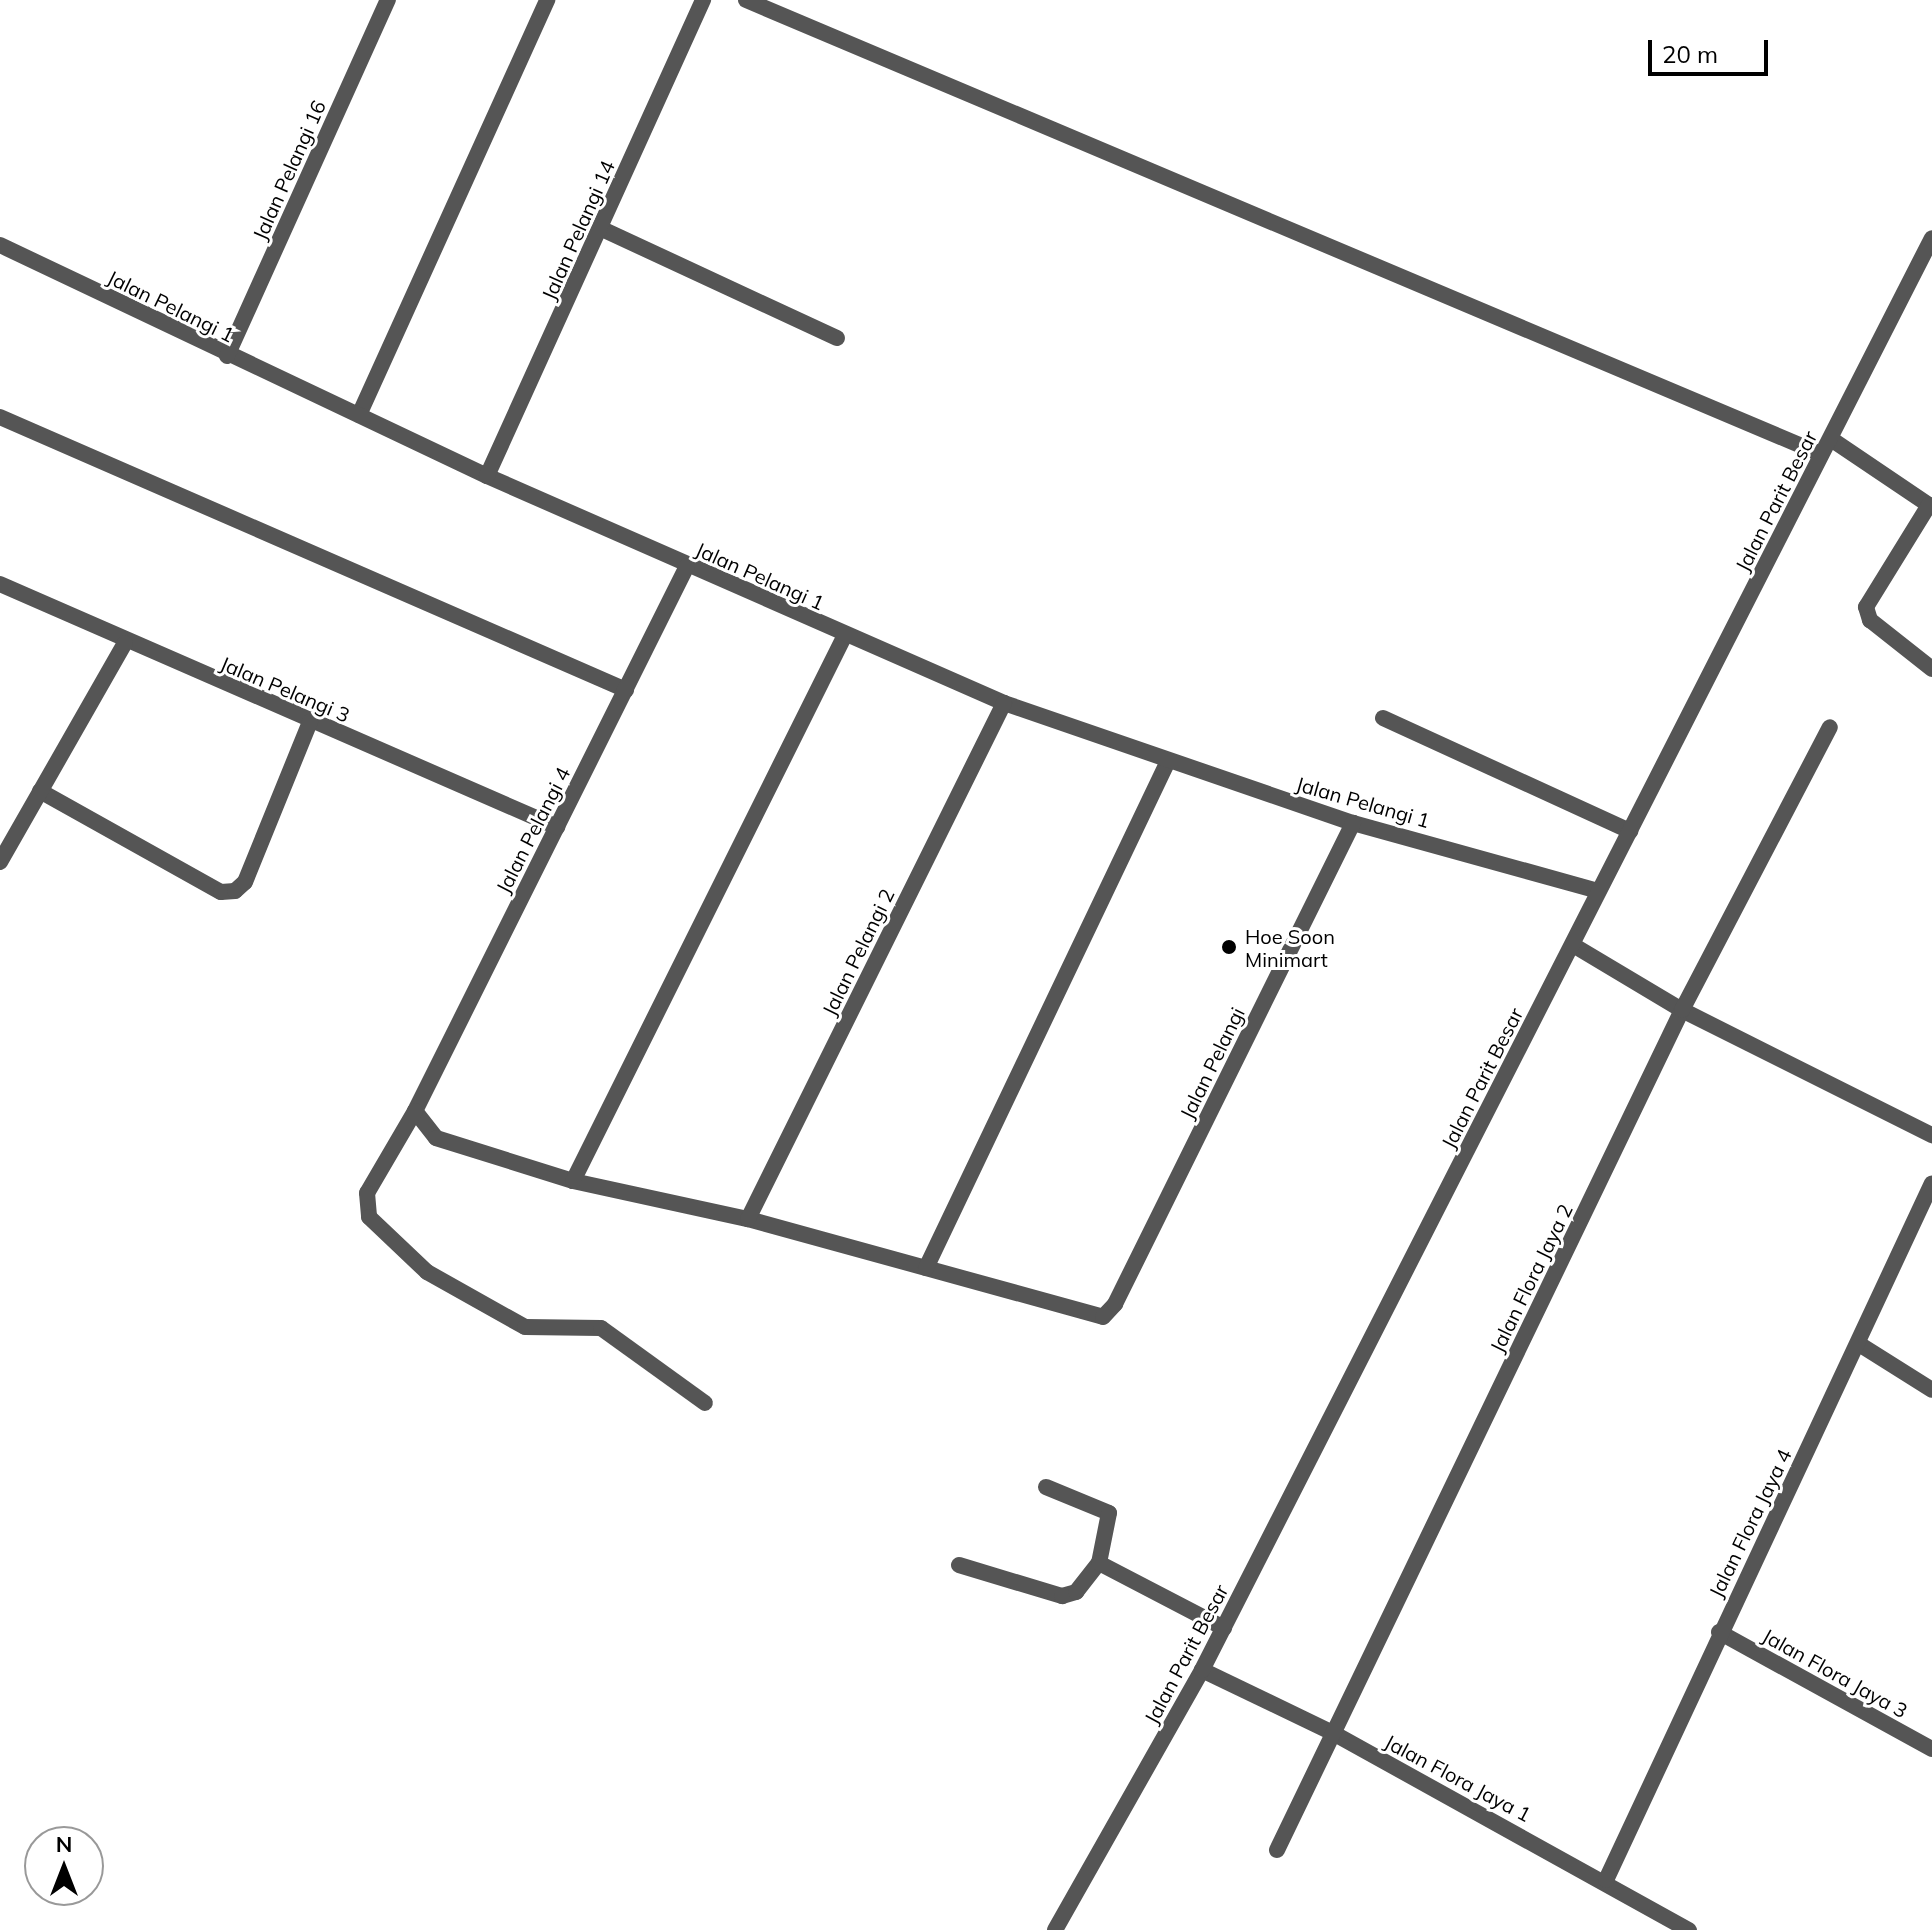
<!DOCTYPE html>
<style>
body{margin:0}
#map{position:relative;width:1932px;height:1930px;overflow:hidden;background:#fff;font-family:Mulish,sans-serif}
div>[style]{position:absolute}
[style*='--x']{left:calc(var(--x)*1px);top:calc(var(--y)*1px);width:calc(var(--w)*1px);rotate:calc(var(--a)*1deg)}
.service>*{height:16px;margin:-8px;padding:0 8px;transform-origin:8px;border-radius:8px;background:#555}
.minor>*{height:16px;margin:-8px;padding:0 8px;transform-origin:8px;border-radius:8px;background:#555}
.tertiary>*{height:16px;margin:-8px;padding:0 8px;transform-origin:8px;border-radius:8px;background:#555}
.dots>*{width:22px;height:22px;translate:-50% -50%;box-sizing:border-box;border:4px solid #fff;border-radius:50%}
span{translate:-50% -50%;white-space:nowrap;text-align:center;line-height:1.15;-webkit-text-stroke:6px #fff;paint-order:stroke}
.street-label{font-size:20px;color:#000}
.poi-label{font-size:20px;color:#000}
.left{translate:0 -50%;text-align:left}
.north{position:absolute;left:24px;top:1826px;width:80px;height:80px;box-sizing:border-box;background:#fff;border:2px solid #999;border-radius:50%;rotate:0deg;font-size:22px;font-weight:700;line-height:32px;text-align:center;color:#000}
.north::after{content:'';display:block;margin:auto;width:28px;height:36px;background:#000;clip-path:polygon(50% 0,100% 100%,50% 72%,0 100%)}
.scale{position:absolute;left:1648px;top:40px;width:120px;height:36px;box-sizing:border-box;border:4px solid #000;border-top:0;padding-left:10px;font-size:24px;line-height:28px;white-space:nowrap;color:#000;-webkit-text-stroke:6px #fff;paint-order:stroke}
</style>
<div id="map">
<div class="service">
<div style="--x:359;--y:415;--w:456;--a:-65.6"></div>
<div style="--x:0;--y:417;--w:683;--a:23.56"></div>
<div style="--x:1831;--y:439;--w:122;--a:34"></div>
<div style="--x:1929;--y:505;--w:120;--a:121.7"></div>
<div style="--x:1866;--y:607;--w:14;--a:73"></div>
<div style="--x:1870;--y:620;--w:79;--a:38.3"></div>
<div style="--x:1383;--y:718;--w:272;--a:24.6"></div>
<div style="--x:415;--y:1111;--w:34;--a:52"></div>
<div style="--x:436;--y:1138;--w:144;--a:17.4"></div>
<div style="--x:573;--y:1181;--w:179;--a:12.3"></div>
<div style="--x:748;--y:1219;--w:368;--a:15.4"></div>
<div style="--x:573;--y:1181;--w:610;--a:-63.52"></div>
<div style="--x:926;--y:1268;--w:562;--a:-64.48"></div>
<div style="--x:1046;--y:1487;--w:68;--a:22.4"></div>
<div style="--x:1109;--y:1513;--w:51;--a:101.3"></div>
<div style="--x:959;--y:1565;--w:108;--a:16.8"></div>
<div style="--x:1062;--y:1596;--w:15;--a:-16"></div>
<div style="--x:1076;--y:1592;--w:37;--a:-52"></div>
<div style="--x:1099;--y:1563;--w:141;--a:27.5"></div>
</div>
<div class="minor">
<div style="--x:746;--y:0;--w:1167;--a:22.9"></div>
<div style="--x:602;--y:229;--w:259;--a:24.9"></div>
<div style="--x:0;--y:245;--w:539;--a:25.38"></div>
<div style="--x:487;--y:476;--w:565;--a:23.7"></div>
<div style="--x:1004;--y:703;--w:369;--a:19"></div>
<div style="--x:1353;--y:823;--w:254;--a:15.5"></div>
<div style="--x:227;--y:356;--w:391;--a:-65.7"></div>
<div style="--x:487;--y:476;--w:523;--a:-65.59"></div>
<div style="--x:687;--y:566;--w:609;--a:116.52"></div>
<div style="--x:415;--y:1111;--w:95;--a:120.3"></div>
<div style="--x:367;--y:1193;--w:24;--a:85"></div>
<div style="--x:369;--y:1217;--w:80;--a:43.5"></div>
<div style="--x:427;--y:1272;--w:112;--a:29.3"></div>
<div style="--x:525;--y:1327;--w:76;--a:0.8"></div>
<div style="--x:601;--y:1328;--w:128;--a:35.8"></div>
<div style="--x:0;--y:584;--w:608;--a:23.57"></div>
<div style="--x:40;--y:791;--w:207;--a:29.2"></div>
<div style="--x:221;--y:892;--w:14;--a:-4"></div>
<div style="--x:235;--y:891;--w:13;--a:-42"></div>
<div style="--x:245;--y:882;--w:173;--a:-67.9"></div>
<div style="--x:0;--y:862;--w:252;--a:-60.3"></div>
<div style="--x:1573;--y:945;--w:127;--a:30.8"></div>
<div style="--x:1682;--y:1010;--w:280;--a:26.6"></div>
<div style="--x:748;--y:1219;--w:576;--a:-63.61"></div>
<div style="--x:1103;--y:1317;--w:18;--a:-47"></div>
<div style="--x:1115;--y:1304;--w:537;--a:-63.67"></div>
<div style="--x:1859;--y:1344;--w:86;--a:32.2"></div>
<div style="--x:1719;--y:1632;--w:243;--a:28.8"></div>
<div style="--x:1202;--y:1670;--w:145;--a:25.7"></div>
<div style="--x:1333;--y:1733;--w:407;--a:29"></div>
<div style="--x:1277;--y:1850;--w:933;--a:-64.26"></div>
<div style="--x:1682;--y:1010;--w:319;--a:-62.4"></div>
<div style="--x:1606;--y:1880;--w:769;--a:-64.93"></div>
</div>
<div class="tertiary">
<div style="--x:1055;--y:1930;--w:299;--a:-60.5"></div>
<div style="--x:1202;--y:1670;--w:1607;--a:-62.99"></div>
</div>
<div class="dots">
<div style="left:1229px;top:947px;background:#000"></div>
</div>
<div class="street-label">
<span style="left:289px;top:170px;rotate:-66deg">Jalan Pelangi 16</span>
<span style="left:578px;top:230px;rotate:-66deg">Jalan Pelangi 14</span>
<span style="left:171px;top:306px;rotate:26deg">Jalan Pelangi 1</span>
<span style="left:1776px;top:501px;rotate:-63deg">Jalan Parit Besar</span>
<span style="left:760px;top:576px;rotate:24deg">Jalan Pelangi 1</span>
<span style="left:285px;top:689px;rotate:23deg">Jalan Pelangi 3</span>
<span style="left:1363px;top:802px;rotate:16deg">Jalan Pelangi 1</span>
<span style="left:533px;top:830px;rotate:-63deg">Jalan Pelangi 4</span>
<span style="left:858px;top:952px;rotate:-64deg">Jalan Pelangi 2</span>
<span style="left:1212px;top:1063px;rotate:-64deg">Jalan Pelangi</span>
<span style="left:1482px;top:1078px;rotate:-63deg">Jalan Parit Besar</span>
<span style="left:1531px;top:1278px;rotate:-64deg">Jalan Flora Jaya 2</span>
<span style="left:1750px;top:1523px;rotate:-64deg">Jalan Flora Jaya 4</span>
<span style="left:1186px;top:1654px;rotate:-62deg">Jalan Parit Besar</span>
<span style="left:1835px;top:1673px;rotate:29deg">Jalan Flora Jaya 3</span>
<span style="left:1458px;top:1778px;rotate:28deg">Jalan Flora Jaya 1</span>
</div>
<div class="poi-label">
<span class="left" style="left:1245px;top:948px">Hoe Soon<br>Minimart</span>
</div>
<div class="north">N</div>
<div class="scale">20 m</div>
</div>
